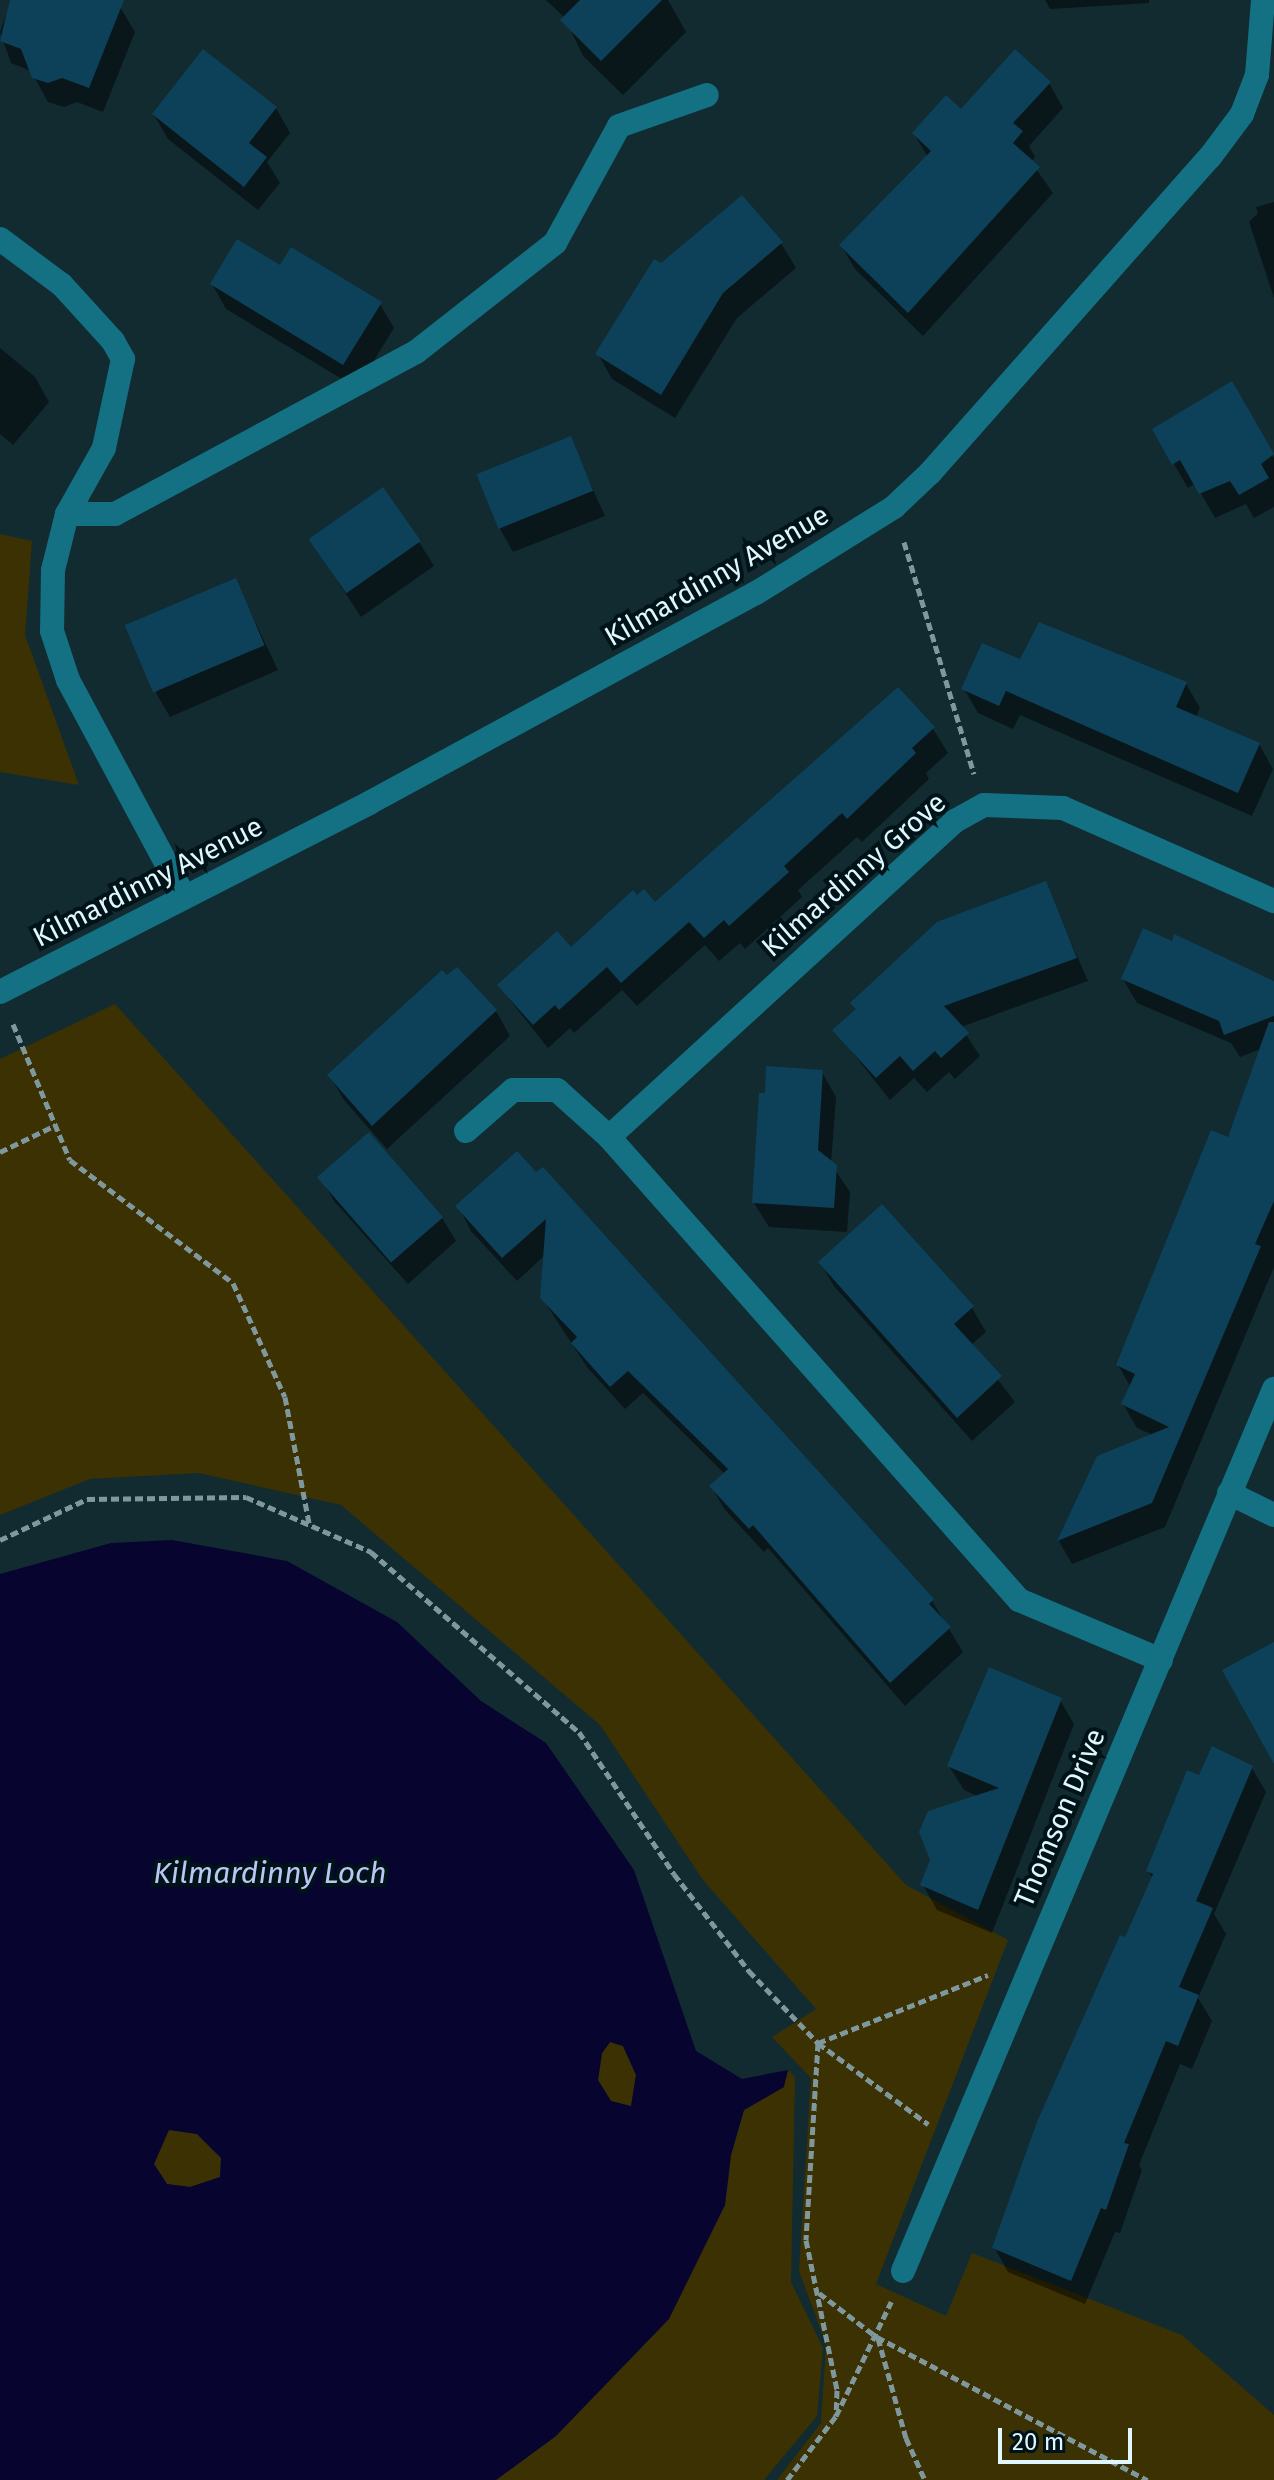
<!DOCTYPE html>
<style>
body{margin:0}
#map{position:relative;width:1274px;height:2480px;overflow:hidden;background:#112b31;font-family:"Fira Sans",sans-serif}
div>[style]{position:absolute}
[style*='--x']{left:calc(var(--x)*1px);top:calc(var(--y)*1px);width:calc(var(--w)*1px);rotate:calc(var(--a)*1deg)}
.green>*{inset:0;background:#3c3103}
.water>*{inset:0;background:#07042f}
.shadow>*{inset:0;background:#0007}
.building>*{inset:0;background:#0d415a;transform-origin:0 0}
.path>*{height:5px;margin-top:-2.5px;transform-origin:0;background:repeating-linear-gradient(90deg,#7f989e 0 8px,transparent 0 12px)}
.minor>*{height:24px;margin:-12px;padding:0 12px;transform-origin:12px;border-radius:12px;background:#137183}
span{translate:-50% -50%;white-space:nowrap;text-align:center;line-height:1.15;-webkit-text-stroke:8px #001319;paint-order:stroke}
.street-label{font-size:28px;color:#e0f7fd}
.water-label{font-size:30px;color:#bbc6f5;font-style:italic}
.scale{position:absolute;left:998px;top:2428px;width:134px;height:36px;box-sizing:border-box;border:4px solid #e0f7fd;border-top:0;padding-left:10px;font-size:24px;line-height:28px;white-space:nowrap;color:#e0f7fd;-webkit-text-stroke:6px #001319;paint-order:stroke}
</style>
<div id="map">
<div class="green">
<div style="clip-path:polygon(0 534px,32px 541px,25px 635px,79px 785px,0 772px)"></div>
<div style="clip-path:polygon(115px 1004px,906px 1885px,1008px 1940px,876px 2284px,946px 2316px,972px 2253px,1182px 2335px,1274px 2415px,1274px 2480px,777px 2480px,821px 2423px,826px 2344px,799px 2271px,811px 2078px,772px 2037px,816px 2009px,703px 1880px,600px 1725px,341px 1505px,199px 1473px,90px 1479px,0 1515px,0 1059px)"></div>
<div style="clip-path:polygon(610px 2042px,623px 2046px,636px 2075px,631px 2107px,611px 2101px,598px 2080px,602px 2053px)"></div>
<div style="clip-path:polygon(788px 2070px,795px 2077px,791px 2282px,823px 2348px,817px 2416px,764px 2480px,496px 2480px,556px 2436px,725px 2205px,731px 2155px,744px 2110px,783px 2087px)"></div>
<div style="clip-path:polygon(169px 2129px,197px 2134px,221px 2158px,220px 2177px,190px 2187px,167px 2184px,154px 2164px)"></div>
</div>
<div class="water">
<div style="clip-path:polygon(evenodd,172px 1540px,287px 1561px,397px 1622px,481px 1701px,546px 1743px,634px 1870px,696px 2051px,742px 2079px,788px 2070px,784px 2087px,744px 2110px,731px 2155px,725px 2205px,669px 2319px,556px 2436px,496px 2480px,0 2480px,0 1574px,111px 1543px,172px 1540px,610px 2042px,623px 2046px,636px 2075px,631px 2106px,611px 2101px,598px 2080px,602px 2053px,610px 2042px,172px 1540px,169px 2130px,197px 2134px,221px 2158px,220px 2177px,190px 2187px,167px 2184px,154px 2164px,169px 2130px)"></div>
</div>
<div class="shadow">
<div style="clip-path:polygon(12px 0,102px 0,120px 7px,135px 32px,103px 112px,77px 102px,64px 107px,48px 102px,31px 71px,11px 63px,0 32px)"></div>
<div style="clip-path:polygon(546px 0,668px 0,686px 32px,623px 95px,583px 56px,565px 18px)"></div>
<div style="clip-path:polygon(1045px 0,1149px 0,1149px 3px,1050px 9px)"></div>
<div style="clip-path:polygon(1049px 83px,1063px 108px,1029px 146px,1035px 157px,1031px 162px,1053px 193px,923px 336px,855px 269px,841px 245px,928px 157px,914px 134px)"></div>
<div style="clip-path:polygon(276px 108px,290px 133px,267px 162px,280px 183px,258px 210px,168px 139px,154px 115px)"></div>
<div style="clip-path:polygon(1274px 202px,1274px 298px,1249px 222px,1258px 213px,1256px 207px)"></div>
<div style="clip-path:polygon(781px 243px,796px 268px,737px 318px,675px 418px,612px 379px,598px 354px,662px 266px)"></div>
<div style="clip-path:polygon(280px 268px,380px 304px,394px 328px,357px 388px,226px 309px,212px 284px)"></div>
<div style="clip-path:polygon(0 348px,35px 377px,49px 402px,13px 445px,0 434px)"></div>
<div style="clip-path:polygon(1231px 384px,1274px 458px,1274px 507px,1254px 518px,1246px 504px,1215px 518px,1195px 483px,1188px 488px,1154px 430px)"></div>
<div style="clip-path:polygon(570px 439px,605px 516px,513px 552px,499px 527px)"></div>
<div style="clip-path:polygon(310px 539px,419px 542px,434px 566px,361px 617px)"></div>
<div style="clip-path:polygon(235px 580px,278px 670px,170px 717px,156px 693px)"></div>
<div style="clip-path:polygon(1021px 662px,1186px 684px,1200px 708px,1196px 717px,1259px 744px,1273px 769px,1252px 816px,1020px 715px,1013px 729px,978px 713px,964px 689px)"></div>
<div style="clip-path:polygon(898px 689px,933px 729px,948px 753px,926px 773px,929px 779px,862px 842px,857px 837px,798px 890px,802px 897px,745px 949px,740px 943px,719px 961px,705px 945px,637px 1006px,622px 990px,574px 1033px,570px 1028px,548px 1048px,499px 986px,655px 905px)"></div>
<div style="clip-path:polygon(1045px 883px,1088px 981px,961px 1027px,980px 1056px,955px 1079px,949px 1072px,927px 1092px,914px 1078px,890px 1100px,835px 1030px)"></div>
<div style="clip-path:polygon(1176px 937px,1274px 981px,1274px 1267px,1165px 1527px,1072px 1564px,1059px 1541px,1098px 1458px,1153px 1435px,1137px 1428px,1123px 1404px,1131px 1388px,1118px 1365px,1229px 1140px,1261px 1049px,1240px 1057px,1231px 1043px,1137px 1003px,1123px 979px)"></div>
<div style="clip-path:polygon(496px 1011px,510px 1036px,387px 1149px,344px 1100px,329px 1075px)"></div>
<div style="clip-path:polygon(822px 1072px,836px 1097px,831px 1164px,850px 1192px,847px 1232px,769px 1227px,754px 1203px,766px 1095px)"></div>
<div style="clip-path:polygon(517px 1154px,932px 1601px,963px 1652px,905px 1706px,768px 1548px,764px 1552px,725px 1510px,711px 1486px,725px 1474px,643px 1393px,625px 1409px,587px 1367px,542px 1298px,545px 1255px,517px 1281px,471px 1231px,458px 1206px)"></div>
<div style="clip-path:polygon(321px 1178px,442px 1218px,456px 1241px,408px 1284px,334px 1201px)"></div>
<div style="clip-path:polygon(820px 1262px,972px 1308px,986px 1332px,971px 1345px,1015px 1402px,972px 1441px,834px 1286px)"></div>
<div style="clip-path:polygon(1060px 1700px,1074px 1724px,992px 1933px,937px 1910px,923px 1885px,979px 1797px,964px 1790px,949px 1766px)"></div>
<div style="clip-path:polygon(1252px 1768px,1266px 1792px,1214px 1914px,1226px 1934px,1198px 1998px,1212px 2021px,1192px 2069px,1180px 2064px,1139px 2165px,1142px 2170px,1120px 2233px,1115px 2232px,1085px 2304px,1008px 2272px,994px 2247px,1153px 1878px,1148px 1871px,1200px 1778px)"></div>
</div>
<div class="building">
<div style="clip-path:polygon(10px 0,124px 0,89px 88px,62px 78px,48px 83px,32px 78px,21px 49px,0 41px)"></div>
<div style="clip-path:polygon(580px 0,662px 0,601px 61px,560px 20px)"></div>
<div style="clip-path:polygon(203px 49px,277px 107px,249px 143px,267px 157px,244px 187px,152px 114px)"></div>
<div style="clip-path:polygon(1015px 49px,1051px 82px,1013px 123px,1023px 131px,1013px 143px,1040px 167px,908px 313px,839px 245px,931px 151px,912px 133px,946px 95px,961px 109px)"></div>
<div style="clip-path:polygon(742px 195px,783px 242px,723px 293px,661px 395px,595px 354px,654px 259px,661px 263px)"></div>
<div style="clip-path:polygon(237px 239px,280px 265px,291px 247px,382px 302px,343px 365px,210px 284px)"></div>
<div style="clip-path:polygon(1232px 381px,1274px 454px,1261px 464px,1269px 478px,1239px 495px,1230px 481px,1199px 494px,1180px 460px,1172px 465px,1152px 429px)"></div>
<div style="left:571px;top:436px;width:59px;height:102px;rotate:68deg"></div>
<div style="left:383px;top:487px;width:66px;height:91px;rotate:55deg"></div>
<div style="left:236px;top:578px;width:73px;height:121px;rotate:67deg"></div>
<div style="clip-path:polygon(1039px 622px,1187px 682px,1176px 707px,1260px 743px,1238px 793px,1006px 691px,999px 706px,961px 689px,982px 643px,1020px 659px)"></div>
<div style="clip-path:polygon(898px 687px,935px 727px,912px 748px,916px 753px,847px 819px,842px 813px,784px 866px,789px 872px,729px 926px,724px 920px,704px 938px,689px 922px,621px 983px,607px 967px,559px 1010px,555px 1005px,533px 1025px,497px 985px,557px 931px,571px 947px,633px 890px,637px 895px,644px 889px,655px 902px)"></div>
<div style="clip-path:polygon(1046px 881px,1077px 958px,944px 1006px,969px 1033px,941px 1058px,935px 1051px,913px 1071px,900px 1056px,876px 1078px,832px 1030px,856px 1009px,850px 1003px,937px 922px)"></div>
<div style="clip-path:polygon(1143px 928px,1172px 941px,1174px 934px,1274px 981px,1274px 1016px,1224px 1035px,1219px 1021px,1121px 979px)"></div>
<div style="clip-path:polygon(457px 967px,497px 1010px,372px 1126px,327px 1075px,442px 970px,447px 975px)"></div>
<div style="clip-path:polygon(1269px 1022px,1274px 1022px,1274px 1201px,1255px 1244px,1261px 1246px,1152px 1503px,1057px 1541px,1097px 1456px,1169px 1427px,1121px 1404px,1135px 1374px,1116px 1365px,1211px 1130px,1228px 1137px)"></div>
<div style="clip-path:polygon(766px 1066px,823px 1070px,818px 1150px,837px 1165px,834px 1208px,752px 1203px,759px 1093px,765px 1093px)"></div>
<div style="left:369px;top:1132px;width:113px;height:69px;rotate:49deg"></div>
<div style="clip-path:polygon(517px 1151px,536px 1172px,543px 1167px,934px 1599px,929px 1604px,951px 1627px,890px 1683px,753px 1525px,749px 1529px,709px 1486px,728px 1469px,628px 1371px,610px 1387px,571px 1343px,577px 1337px,540px 1298px,546px 1219px,502px 1258px,455px 1206px)"></div>
<div style="clip-path:polygon(882px 1204px,974px 1306px,954px 1324px,1002px 1376px,957px 1418px,818px 1262px)"></div>
<div style="clip-path:polygon(1274px 1642px,1274px 1764px,1222px 1670px)"></div>
<div style="clip-path:polygon(989px 1667px,1062px 1698px,978px 1910px,920px 1885px,930px 1860px,919px 1832px,928px 1811px,999px 1788px,947px 1766px)"></div>
<div style="clip-path:polygon(1212px 1746px,1253px 1766px,1196px 1901px,1213px 1908px,1179px 1987px,1199px 1995px,1178px 2046px,1166px 2041px,1124px 2143px,1129px 2144px,1106px 2210px,1101px 2208px,1071px 2281px,992px 2248px,1037px 2122px,1120px 1935px,1125px 1937px,1153px 1874px,1146px 1871px,1187px 1770px,1199px 1775px)"></div>
</div>
<div class="path">
<div style="--x:904;--y:542;--w:242;--a:73.2"></div>
<div style="--x:13;--y:1024;--w:147;--a:67.3"></div>
<div style="--x:70;--y:1160;--w:204;--a:37"></div>
<div style="--x:233;--y:1283;--w:125;--a:65.5"></div>
<div style="--x:285;--y:1397;--w:128;--a:79.2"></div>
<div style="--x:0;--y:1152;--w:62;--a:-25.7"></div>
<div style="--x:0;--y:1540;--w:96;--a:-25.2"></div>
<div style="--x:87;--y:1499;--w:159;--a:-0.7"></div>
<div style="--x:246;--y:1497;--w:137;--a:23.7"></div>
<div style="--x:371;--y:1552;--w:275;--a:40.9"></div>
<div style="--x:579;--y:1732;--w:171;--a:56.2"></div>
<div style="--x:674;--y:1874;--w:123;--a:52.3"></div>
<div style="--x:749;--y:1971;--w:100;--a:46.2"></div>
<div style="--x:818;--y:2043;--w:197;--a:93.5"></div>
<div style="--x:806;--y:2240;--w:153;--a:78.3"></div>
<div style="--x:837;--y:2390;--w:26;--a:92"></div>
<div style="--x:818;--y:2043;--w:183;--a:-21.8"></div>
<div style="--x:818;--y:2043;--w:137;--a:36.4"></div>
<div style="--x:819;--y:2293;--w:73;--a:37.2"></div>
<div style="--x:877;--y:2337;--w:306;--a:27.9"></div>
<div style="--x:878;--y:2338;--w:104;--a:74.4"></div>
<div style="--x:906;--y:2438;--w:46;--a:65.7"></div>
<div style="--x:787;--y:2480;--w:81;--a:-52.6"></div>
<div style="--x:836;--y:2416;--w:127;--a:-64.2"></div>
</div>
<div class="minor">
<div style="--x:0;--y:239;--w:77;--a:36.6"></div>
<div style="--x:62;--y:285;--w:76;--a:47.7"></div>
<div style="--x:113;--y:341;--w:21;--a:61"></div>
<div style="--x:123;--y:359;--w:91;--a:102.1"></div>
<div style="--x:104;--y:448;--w:76;--a:119.3"></div>
<div style="--x:67;--y:514;--w:58;--a:104"></div>
<div style="--x:53;--y:570;--w:61;--a:90.9"></div>
<div style="--x:52;--y:631;--w:52;--a:71.9"></div>
<div style="--x:68;--y:680;--w:245;--a:61.8"></div>
<div style="--x:67;--y:514;--w:48;--a:0"></div>
<div style="--x:115;--y:514;--w:342;--a:-28.3"></div>
<div style="--x:416;--y:352;--w:177;--a:-38.1"></div>
<div style="--x:555;--y:243;--w:133;--a:-61.3"></div>
<div style="--x:619;--y:126;--w:93;--a:-19.4"></div>
<div style="--x:0;--y:992;--w:415;--a:-27.1"></div>
<div style="--x:369;--y:803;--w:440;--a:-28.5"></div>
<div style="--x:756;--y:593;--w:163;--a:-31.9"></div>
<div style="--x:894;--y:507;--w:50;--a:-43.4"></div>
<div style="--x:930;--y:473;--w:422;--a:-48.5"></div>
<div style="--x:1210;--y:157;--w:54;--a:-53.3"></div>
<div style="--x:1242;--y:114;--w:42;--a:-69"></div>
<div style="--x:1257;--y:75;--w:75;--a:-85.4"></div>
<div style="--x:466;--y:1131;--w:62;--a:-41.1"></div>
<div style="--x:513;--y:1090;--w:44;--a:0"></div>
<div style="--x:557;--y:1090;--w:70;--a:42.1"></div>
<div style="--x:1229;--y:1493;--w:50;--a:26.1"></div>
<div style="--x:1161;--y:1660;--w:154;--a:-157.1"></div>
<div style="--x:1019;--y:1600;--w:618;--a:-131.53"></div>
<div style="--x:609;--y:1137;--w:469;--a:-42.4"></div>
<div style="--x:955;--y:821;--w:33;--a:-29"></div>
<div style="--x:984;--y:805;--w:79;--a:2.2"></div>
<div style="--x:1063;--y:808;--w:231;--a:23.8"></div>
<div style="--x:903;--y:2271;--w:957;--a:-67.19"></div>
</div>
<div class="street-label">
<span style="left:717px;top:576px;rotate:-30deg">Kilmardinny Avenue</span>
<span style="left:854px;top:875px;rotate:-41deg">Kilmardinny Grove</span>
<span style="left:148px;top:882px;rotate:-27deg">Kilmardinny Avenue</span>
<span style="left:1060px;top:1818px;rotate:-67deg">Thomson Drive</span>
</div>
<div class="water-label">
<span style="left:270px;top:1873px">Kilmardinny Loch</span>
</div>
<div class="scale">20 m</div>
</div>
